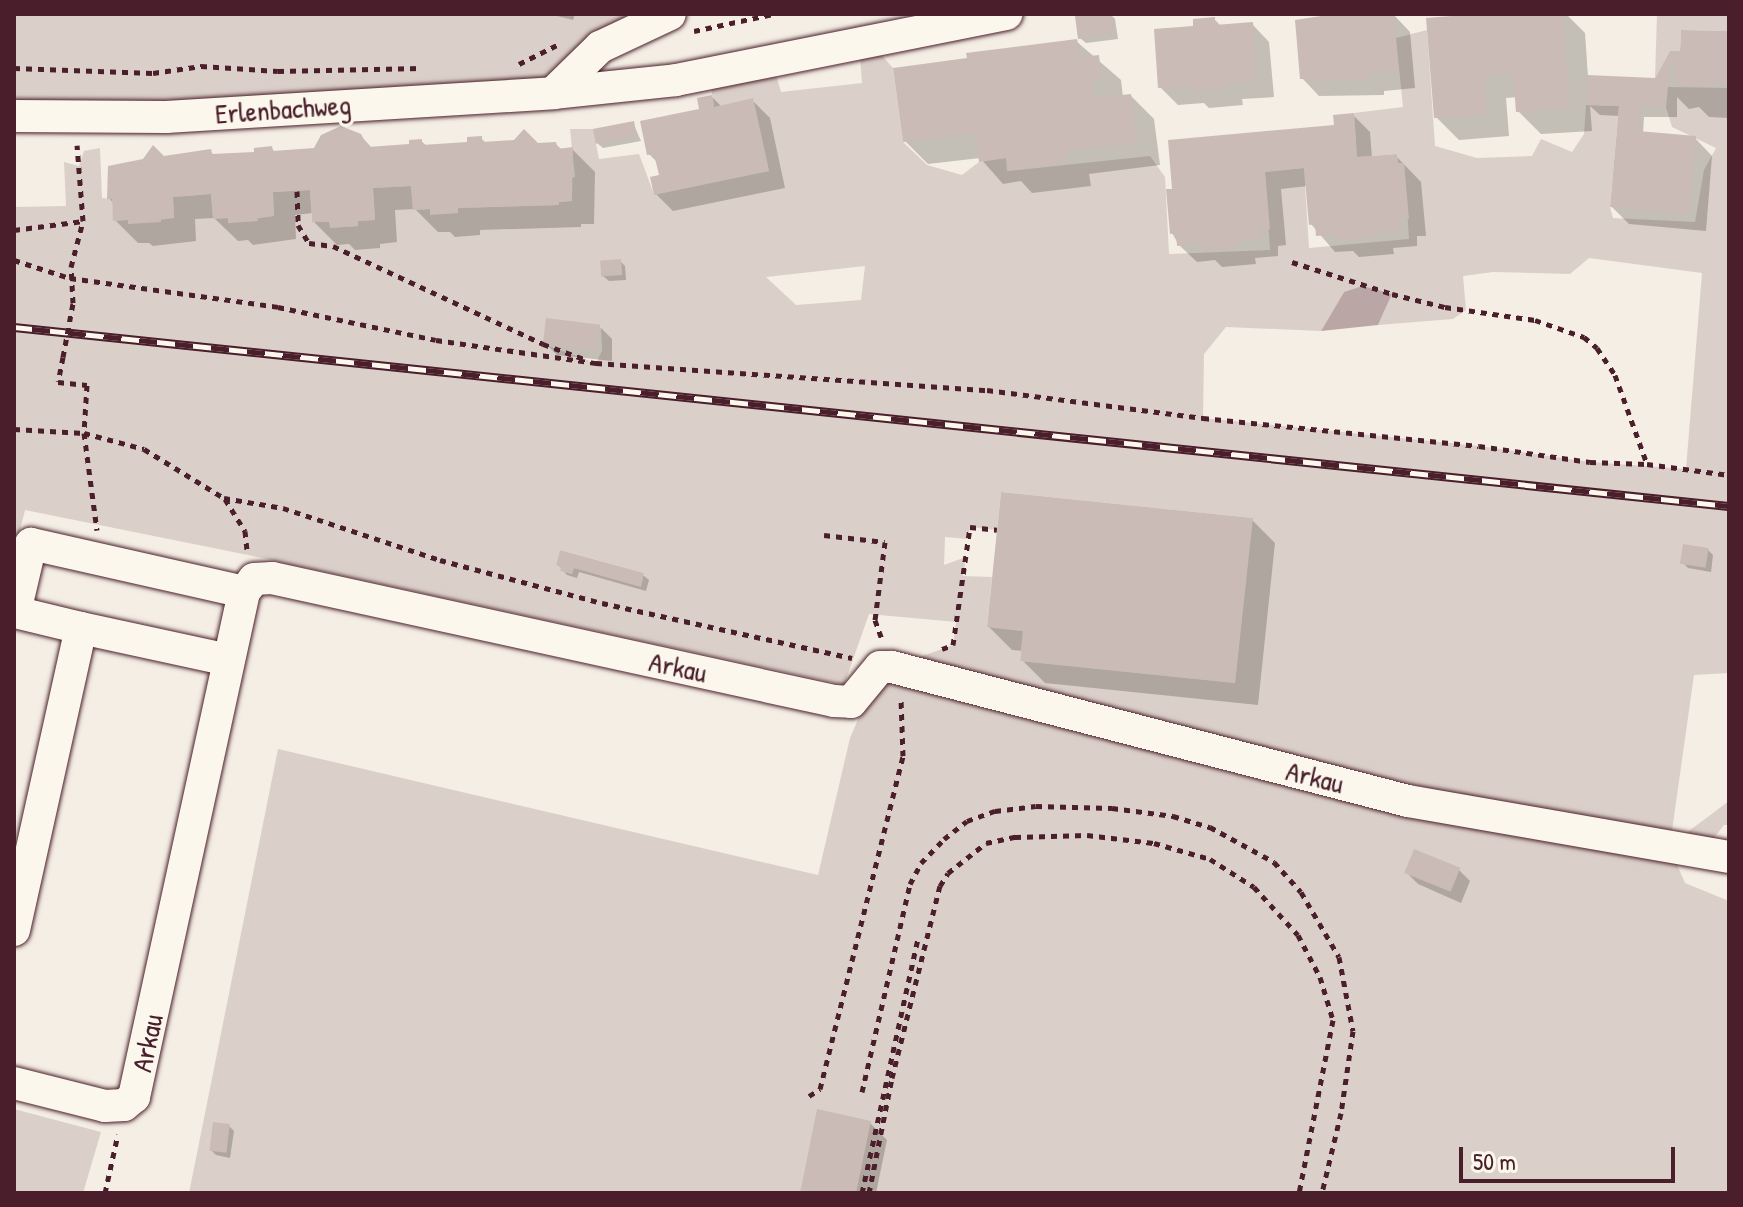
<!DOCTYPE html>
<style>
body{margin:0}
#map{position:relative;width:1743px;height:1207px;overflow:hidden;background:#f4eee4;font-family:"Patrick Hand",sans-serif}
div>[style]{position:absolute}
[style*='--x']{left:calc(var(--x)*1px);top:calc(var(--y)*1px);width:calc(var(--w)*1px);rotate:calc(var(--a)*1deg)}
.green>*{inset:0;background:#dbd0c9}
.water>*{inset:0;background:#baa7a5}
.shadow>*{inset:0;background:#0003}
.building>*{inset:0;background:#cabbb6;transform-origin:0 0}
.path>*{height:5px;margin-top:-2.5px;transform-origin:0;background:repeating-linear-gradient(90deg,#4a1f2b 0 6px,transparent 0 12px)}
.roads{filter:drop-shadow(0 0 2px #4a1f2b) drop-shadow(0 0 2px #4a1f2b)}
.minor>*{height:32px;margin:-16px;padding:0 16px;transform-origin:16px;border-radius:16px;background:#fbf7ec}
.rail>*{height:9px;margin-top:-4.5px;transform-origin:0;background:repeating-linear-gradient(90deg,#fbf7ec 0 18px,#4a1f2b 0 36px);box-sizing:border-box;border-block:2px solid #4a1f2b}
.path-bridge>*{height:5px;margin-top:-2.5px;transform-origin:0;background:repeating-linear-gradient(90deg,#4a1f2b 0 6px,transparent 0 12px)}
span{translate:-50% -50%;white-space:nowrap;text-align:center;line-height:1.15;-webkit-text-stroke:6px #fbf7ec;paint-order:stroke}
.street-label{font-size:28px;color:#4a1f2b}
.frame{position:absolute;inset:0;border:16px solid #4a1f2b;pointer-events:none}
.scale{position:absolute;left:1459px;top:1147px;width:216px;height:36px;box-sizing:border-box;border:4px solid #4a1f2b;border-top:0;padding-left:10px;font-size:24px;line-height:28px;white-space:nowrap;color:#4a1f2b;-webkit-text-stroke:6px #fbf7ec;paint-order:stroke}
</style>
<div id="map">
<div class="green">
<div style="clip-path:polygon(14px 14px,670px 14px,553px 93px,166px 117px,18px 101px,14px 95px)"></div>
<div style="clip-path:polygon(1657px 14px,1729px 14px,1729px 31px,1681px 30px,1680px 51px,1670px 51px,1655px 78px)"></div>
<div style="clip-path:polygon(evenodd,1427px 30px,1435px 146px,1477px 158px,1532px 156px,1541px 139px,1572px 152px,1584px 134px,1586px 105px,1619px 106px,1610px 207px,1613px 218px,1695px 222px,1704px 170px,1716px 148px,1672px 127px,1666px 107px,1667px 87px,1729px 88px,1729px 673px,1694px 675px,1670px 845px,1729px 801px,1729px 825px,1724px 825px,1702px 853px,1670px 848px,1685px 883px,1729px 901px,1729px 1193px,189px 1193px,278px 749px,818px 875px,850px 738px,866px 701px,892px 667px,953px 645px,956px 622px,869px 614px,844px 685px,248px 555px,25px 510px,14px 555px,14px 207px,66px 206px,64px 162px,79px 166px,84px 151px,100px 148px,102px 198px,112px 199px,114px 221px,128px 220px,128px 224px,174px 218px,173px 197px,211px 194px,213px 219px,228px 218px,229px 223px,274px 216px,273px 192px,310px 190px,312px 222px,329px 222px,331px 228px,358px 226px,358px 221px,375px 220px,373px 188px,411px 186px,413px 210px,430px 209px,430px 214px,458px 213px,458px 208px,558px 205px,559px 202px,572px 201px,571px 178px,575px 177px,570px 129px,593px 129px,599px 159px,639px 154px,654px 194px,769px 171px,753px 99px,714px 107px,709px 74px,772px 61px,781px 92px,862px 83px,859px 44px,870px 42px,893px 68px,903px 142px,927px 165px,962px 175px,979px 162px,1006px 158px,1008px 171px,1150px 156px,1165px 177px,1169px 254px,1270px 250px,1265px 172px,1304px 168px,1309px 248px,1409px 239px,1404px 163px,1398px 163px,1397px 154px,1357px 157px,1354px 113px,1403px 107px,1396px 38px,1427px 30px,1589px 258px,1702px 273px,1686px 469px,1590px 462px,1479px 446px,1203px 418px,1204px 354px,1226px 327px,1321px 331px,1344px 292px,1392px 294px,1378px 325px,1453px 319px,1466px 310px,1463px 276px,1493px 272px,1570px 274px,1589px 258px,1427px 30px,865px 266px,861px 300px,796px 305px,766px 277px,865px 266px,1427px 30px,601px 325px,602px 351px,596px 363px,543px 344px,601px 325px,1427px 30px,1001px 492px,1252px 518px,1235px 683px,1020px 661px,1023px 631px,987px 627px,992px 577px,963px 576px,966px 557px,944px 565px,945px 537px,968px 539px,970px 527px,997px 530px,1001px 492px,1427px 30px,560px 550px,644px 573px,641px 586px,574px 568px,572px 574px,560px 571px,561px 567px,556px 565px,560px 550px)"></div>
<div style="clip-path:polygon(14px 1109px,101px 1132px,83px 1193px,14px 1193px)"></div>
</div>
<div class="water">
<div style="clip-path:polygon(1363px 286px,1392px 294px,1378px 325px,1321px 331px,1344px 292px)"></div>
</div>
<div class="shadow">
<div style="clip-path:polygon(549px 14px,575px 14px,573px 20px)"></div>
<div style="clip-path:polygon(1110px 14px,1115px 19px,1118px 39px,1086px 43px,1080px 38px,1078px 18px)"></div>
<div style="clip-path:polygon(1337px 14px,1393px 14px,1410px 32px,1415px 88px,1384px 91px,1384px 95px,1319px 96px,1302px 78px)"></div>
<div style="clip-path:polygon(1481px 14px,1566px 14px,1585px 33px,1588px 77px,1656px 79px,1671px 53px,1682px 53px,1729px 33px,1729px 118px,1709px 117px,1699px 107px,1689px 109px,1677px 97px,1677px 117px,1644px 117px,1643px 133px,1695px 138px,1712px 156px,1706px 231px,1629px 224px,1612px 207px,1620px 116px,1600px 115px,1590px 106px,1592px 131px,1541px 134px,1518px 111px,1517px 97px,1506px 98px,1509px 136px,1459px 140px,1436px 117px)"></div>
<div style="clip-path:polygon(1214px 19px,1221px 26px,1252px 24px,1269px 42px,1274px 97px,1242px 99px,1243px 105px,1209px 108px,1204px 103px,1178px 105px,1160px 87px,1195px 28px)"></div>
<div style="clip-path:polygon(1076px 41px,1121px 80px,1123px 97px,1131px 96px,1154px 119px,1160px 165px,1089px 174px,1091px 186px,1032px 193px,1021px 181px,1003px 184px,980px 158px,928px 164px,905px 141px)"></div>
<div style="clip-path:polygon(712px 97px,722px 107px,753px 101px,770px 118px,785px 188px,673px 211px,656px 194px,661px 176px,659px 164px,649px 154px,702px 110px)"></div>
<div style="clip-path:polygon(1353px 115px,1370px 132px,1372px 158px,1396px 156px,1421px 182px,1426px 236px,1417px 236px,1417px 246px,1393px 248px,1394px 254px,1359px 257px,1353px 251px,1335px 252px,1311px 224px,1308px 186px,1281px 189px,1286px 245px,1278px 246px,1278px 256px,1255px 258px,1256px 264px,1222px 267px,1215px 260px,1197px 262px,1179px 245px,1172px 233px,1168px 191px,1336px 127px)"></div>
<div style="clip-path:polygon(633px 123px,641px 141px,603px 148px,597px 143px)"></div>
<div style="clip-path:polygon(360px 135px,373px 149px,411px 146px,421px 141px,427px 146px,469px 144px,481px 138px,487px 144px,556px 144px,562px 150px,572px 149px,595px 172px,594px 224px,581px 224px,581px 227px,480px 230px,480px 235px,455px 237px,450px 232px,438px 232px,415px 209px,395px 210px,397px 242px,380px 244px,380px 248px,355px 250px,349px 244px,337px 245px,314px 222px,313px 213px,295px 215px,296px 239px,253px 245px,248px 240px,238px 241px,214px 218px,195px 219px,196px 241px,153px 246px,149px 243px,138px 243px,115px 220px,114px 204px,109px 198px,164px 158px,210px 151px,215px 156px,256px 154px,271px 148px,276px 153px,316px 150px)"></div>
<div style="clip-path:polygon(620px 261px,625px 266px,626px 280px,609px 281px,603px 276px)"></div>
<div style="clip-path:polygon(600px 327px,612px 339px,612px 361px,557px 355px,545px 343px)"></div>
<div style="clip-path:polygon(1252px 520px,1275px 543px,1258px 705px,1045px 683px,1022px 660px,1023px 651px,1012px 650px,989px 627px)"></div>
<div style="clip-path:polygon(1708px 550px,1713px 555px,1711px 572px,1688px 568px,1683px 563px)"></div>
<div style="clip-path:polygon(558px 565px,643px 575px,649px 580px,646px 591px,579px 572px,577px 578px,567px 575px)"></div>
<div style="clip-path:polygon(1459px 870px,1470px 881px,1461px 903px,1418px 884px,1406px 872px)"></div>
<div style="clip-path:polygon(870px 1123px,887px 1140px,876px 1193px,802px 1193px)"></div>
<div style="clip-path:polygon(229px 1126px,234px 1131px,230px 1158px,216px 1155px,211px 1150px)"></div>
</div>
<div class="building">
<div style="clip-path:polygon(1111px 14px,1113px 34px,1078px 39px,1075px 16px)"></div>
<div style="clip-path:polygon(1335px 14px,1394px 14px,1398px 71px,1368px 74px,1368px 79px,1300px 79px,1295px 20px)"></div>
<div style="clip-path:polygon(1478px 14px,1563px 14px,1570px 108px,1516px 112px,1513px 73px,1484px 76px,1487px 114px,1434px 118px,1426px 18px)"></div>
<div style="clip-path:polygon(1215px 17px,1215px 25px,1253px 22px,1257px 80px,1226px 83px,1226px 88px,1190px 91px,1189px 86px,1158px 88px,1154px 29px,1193px 26px,1193px 19px)"></div>
<div style="clip-path:polygon(1681px 30px,1729px 31px,1729px 82px,1716px 82px,1716px 87px,1675px 85px,1676px 65px,1670px 65px,1666px 107px,1640px 106px,1638px 131px,1696px 136px,1689px 215px,1610px 207px,1619px 106px,1586px 105px,1587px 75px,1655px 78px,1670px 51px,1680px 51px)"></div>
<div style="clip-path:polygon(1077px 39px,1080px 57px,1099px 55px,1102px 80px,1092px 81px,1094px 98px,1131px 94px,1138px 142px,1067px 151px,1069px 163px,1007px 171px,1006px 158px,979px 162px,975px 133px,903px 142px,893px 68px,967px 58px,966px 53px)"></div>
<div style="clip-path:polygon(712px 95px,714px 107px,753px 98px,769px 171px,654px 195px,650px 177px,659px 175px,654px 154px,647px 155px,640px 121px,699px 109px,697px 98px)"></div>
<div style="clip-path:polygon(1354px 113px,1357px 157px,1397px 154px,1398px 163px,1404px 163px,1409px 219px,1400px 220px,1401px 229px,1377px 231px,1377px 237px,1340px 240px,1339px 234px,1316px 236px,1315px 224px,1309px 225px,1304px 168px,1265px 172px,1270px 229px,1261px 229px,1262px 239px,1239px 241px,1239px 247px,1202px 250px,1202px 243px,1177px 246px,1176px 233px,1170px 234px,1166px 189px,1172px 189px,1168px 140px,1334px 125px,1333px 115px)"></div>
<div style="left:634px;top:121px;width:15px;height:42px;rotate:79deg"></div>
<div style="clip-path:polygon(341px 126px,361px 134px,368px 147px,409px 144px,409px 140px,422px 139px,422px 145px,467px 142px,467px 137px,482px 136px,482px 142px,514px 140px,524px 129px,538px 143px,556px 142px,557px 149px,573px 147px,572px 201px,559px 202px,559px 205px,458px 208px,458px 213px,430px 215px,430px 209px,413px 210px,411px 186px,373px 188px,375px 220px,358px 221px,358px 226px,330px 228px,329px 222px,312px 222px,310px 190px,273px 192px,274px 216px,257px 217px,258px 221px,228px 223px,228px 218px,213px 219px,211px 194px,173px 197px,174px 218px,161px 219px,161px 222px,128px 224px,128px 220px,113px 221px,112px 199px,107px 199px,108px 166px,143px 159px,153px 145px,164px 156px,211px 149px,212px 154px,254px 152px,254px 148px,272px 146px,273px 151px,314px 148px,321px 135px)"></div>
<div style="left:621px;top:259px;width:16px;height:21px;rotate:86deg"></div>
<div style="left:546px;top:318px;width:55px;height:26px;rotate:7deg"></div>
<div style="clip-path:polygon(1001px 492px,1253px 518px,1235px 683px,1020px 661px,1023px 631px,987px 627px)"></div>
<div style="left:1683px;top:544px;width:26px;height:20px;rotate:9deg"></div>
<div style="clip-path:polygon(560px 550px,644px 573px,641px 587px,574px 568px,572px 574px,560px 571px,561px 567px,556px 565px)"></div>
<div style="left:1414px;top:849px;width:50px;height:26px;rotate:22deg"></div>
<div style="clip-path:polygon(817px 1109px,871px 1121px,856px 1193px,800px 1193px)"></div>
<div style="left:213px;top:1122px;width:17px;height:29px;rotate:7deg"></div>
</div>
<div class="path">
<div style="--x:694;--y:31;--w:81;--a:-12.1"></div>
<div style="--x:519;--y:64;--w:42;--a:-26.6"></div>
<div style="--x:14;--y:68;--w:139;--a:2.1"></div>
<div style="--x:153;--y:73;--w:49;--a:-8.3"></div>
<div style="--x:201;--y:66;--w:77;--a:3.7"></div>
<div style="--x:278;--y:71;--w:144;--a:-1.2"></div>
<div style="--x:297;--y:191;--w:34;--a:88"></div>
<div style="--x:298;--y:225;--w:21;--a:59"></div>
<div style="--x:309;--y:243;--w:24;--a:7"></div>
<div style="--x:333;--y:246;--w:232;--a:25"></div>
<div style="--x:543;--y:344;--w:44;--a:20.1"></div>
<div style="--x:14;--y:230;--w:70;--a:-7.4"></div>
<div style="--x:14;--y:260;--w:59;--a:17.8"></div>
<div style="--x:70;--y:278;--w:210;--a:7.9"></div>
<div style="--x:278;--y:307;--w:161;--a:11.8"></div>
<div style="--x:436;--y:340;--w:162;--a:8.2"></div>
<div style="--x:596;--y:363;--w:392;--a:4"></div>
<div style="--x:987;--y:390;--w:218;--a:7.4"></div>
<div style="--x:1203;--y:418;--w:277;--a:5.8"></div>
<div style="--x:1479;--y:446;--w:112;--a:8.2"></div>
<div style="--x:1590;--y:462;--w:57;--a:2"></div>
<div style="--x:1647;--y:464;--w:83;--a:7.6"></div>
<div style="--x:1292;--y:262;--w:105;--a:17.7"></div>
<div style="--x:1392;--y:294;--w:55;--a:13.8"></div>
<div style="--x:1445;--y:307;--w:91;--a:8.2"></div>
<div style="--x:1535;--y:320;--w:52;--a:19.1"></div>
<div style="--x:1584;--y:337;--w:17;--a:40"></div>
<div style="--x:1597;--y:348;--w:32;--a:56"></div>
<div style="--x:1615;--y:375;--w:95;--a:70.2"></div>
<div style="--x:73;--y:303;--w:36;--a:-93"></div>
<div style="--x:71;--y:267;--w:48;--a:-75.4"></div>
<div style="--x:83;--y:221;--w:76;--a:-94.5"></div>
<div style="--x:63;--y:357;--w:25;--a:101"></div>
<div style="--x:58;--y:382;--w:29;--a:6"></div>
<div style="--x:87;--y:385;--w:48;--a:93.6"></div>
<div style="--x:84;--y:433;--w:98;--a:82.4"></div>
<div style="--x:14;--y:429;--w:70;--a:3.3"></div>
<div style="--x:84;--y:433;--w:62;--a:14.9"></div>
<div style="--x:144;--y:449;--w:94;--a:31.5"></div>
<div style="--x:224;--y:498;--w:60;--a:9.6"></div>
<div style="--x:283;--y:508;--w:165;--a:18.3"></div>
<div style="--x:440;--y:560;--w:168;--a:14.9"></div>
<div style="--x:602;--y:603;--w:256;--a:12.4"></div>
<div style="--x:225;--y:499;--w:38;--a:58"></div>
<div style="--x:245;--y:531;--w:20;--a:84"></div>
<div style="--x:824;--y:535;--w:61;--a:6.5"></div>
<div style="--x:885;--y:542;--w:79;--a:97.3"></div>
<div style="--x:875;--y:620;--w:20;--a:70"></div>
<div style="--x:942;--y:649;--w:12;--a:-20"></div>
<div style="--x:953;--y:645;--w:119;--a:-81.8"></div>
<div style="--x:970;--y:527;--w:27;--a:6"></div>
<div style="--x:862;--y:1092;--w:213;--a:-77"></div>
<div style="--x:910;--y:884;--w:24;--a:-62"></div>
<div style="--x:921;--y:863;--w:33;--a:-46"></div>
<div style="--x:944;--y:839;--w:29;--a:-38"></div>
<div style="--x:967;--y:821;--w:30;--a:-20"></div>
<div style="--x:995;--y:811;--w:41;--a:-7"></div>
<div style="--x:1036;--y:806;--w:76;--a:1.5"></div>
<div style="--x:1112;--y:808;--w:62;--a:7.5"></div>
<div style="--x:1173;--y:816;--w:39;--a:17"></div>
<div style="--x:1210;--y:827;--w:73;--a:28.7"></div>
<div style="--x:1274;--y:862;--w:40;--a:48"></div>
<div style="--x:1301;--y:892;--w:75;--a:59.7"></div>
<div style="--x:1339;--y:957;--w:75;--a:79.3"></div>
<div style="--x:1353;--y:1031;--w:83;--a:98.3"></div>
<div style="--x:1341;--y:1113;--w:82;--a:103.4"></div>
<div style="--x:809;--y:1096;--w:13;--a:-32"></div>
<div style="--x:820;--y:1089;--w:343;--a:-76"></div>
<div style="--x:903;--y:756;--w:58;--a:-92"></div>
<div style="--x:105;--y:1193;--w:60;--a:-77.6"></div>
<div style="--x:862;--y:1193;--w:261;--a:-77.6"></div>
<div style="--x:869;--y:1193;--w:117;--a:-78.7"></div>
<div style="--x:892;--y:1078;--w:198;--a:-76"></div>
<div style="--x:940;--y:886;--w:15;--a:-58"></div>
<div style="--x:948;--y:873;--w:48;--a:-38.3"></div>
<div style="--x:986;--y:843;--w:30;--a:-12"></div>
<div style="--x:1015;--y:837;--w:72;--a:-1.6"></div>
<div style="--x:1087;--y:835;--w:67;--a:6.8"></div>
<div style="--x:1154;--y:843;--w:58;--a:15.9"></div>
<div style="--x:1210;--y:859;--w:52;--a:32.5"></div>
<div style="--x:1254;--y:887;--w:65;--a:47.5"></div>
<div style="--x:1298;--y:935;--w:47;--a:62.4"></div>
<div style="--x:1320;--y:977;--w:45;--a:73.2"></div>
<div style="--x:1333;--y:1020;--w:176;--a:101.1"></div>
</div>
<div class="roads">
<div class="minor">
<div style="--x:553;--y:93;--w:66;--a:-44.4"></div>
<div style="--x:600;--y:47;--w:77;--a:-25.2"></div>
<div style="--x:14;--y:116;--w:152;--a:0.4"></div>
<div style="--x:166;--y:117;--w:388;--a:-3.5"></div>
<div style="--x:553;--y:93;--w:124;--a:-6"></div>
<div style="--x:676;--y:80;--w:337;--a:-11.3"></div>
<div style="--x:81;--y:628;--w:151;--a:12.2"></div>
<div style="--x:14;--y:930;--w:309;--a:-77.5"></div>
<div style="--x:81;--y:628;--w:68;--a:-166.4"></div>
<div style="--x:15;--y:612;--w:70;--a:-76.8"></div>
<div style="--x:31;--y:544;--w:218;--a:12.7"></div>
<div style="--x:14;--y:1083;--w:94;--a:14.2"></div>
<div style="--x:105;--y:1106;--w:19;--a:-3"></div>
<div style="--x:124;--y:1105;--w:13;--a:-39"></div>
<div style="--x:134;--y:1097;--w:517;--a:-77.71"></div>
<div style="--x:244;--y:592;--w:16;--a:-52"></div>
<div style="--x:254;--y:579;--w:18;--a:-3"></div>
<div style="--x:272;--y:578;--w:575;--a:12.35"></div>
<div style="--x:834;--y:701;--w:17;--a:3"></div>
<div style="--x:851;--y:702;--w:45;--a:-50.4"></div>
<div style="--x:880;--y:667;--w:12;--a:0"></div>
<div style="--x:892;--y:667;--w:533;--a:14.56"></div>
<div style="--x:1408;--y:801;--w:326;--a:9.9"></div>
</div>
</div>
<div class="rail">
<div style="--x:14;--y:327;--w:1724;--a:5.96"></div>
</div>
<div class="path-bridge">
<div style="--x:63;--y:357;--w:55;--a:-79.5"></div>
</div>
<div class="street-label">
<span style="left:283px;top:109px;rotate:-4deg">Erlenbachweg</span>
<span style="left:678px;top:667px;rotate:12deg">Arkau</span>
<span style="left:1315px;top:777px;rotate:14deg">Arkau</span>
<span style="left:147px;top:1043px;rotate:-78deg">Arkau</span>
</div>
<div class="frame"></div>
<div class="scale">50 m</div>
</div>
